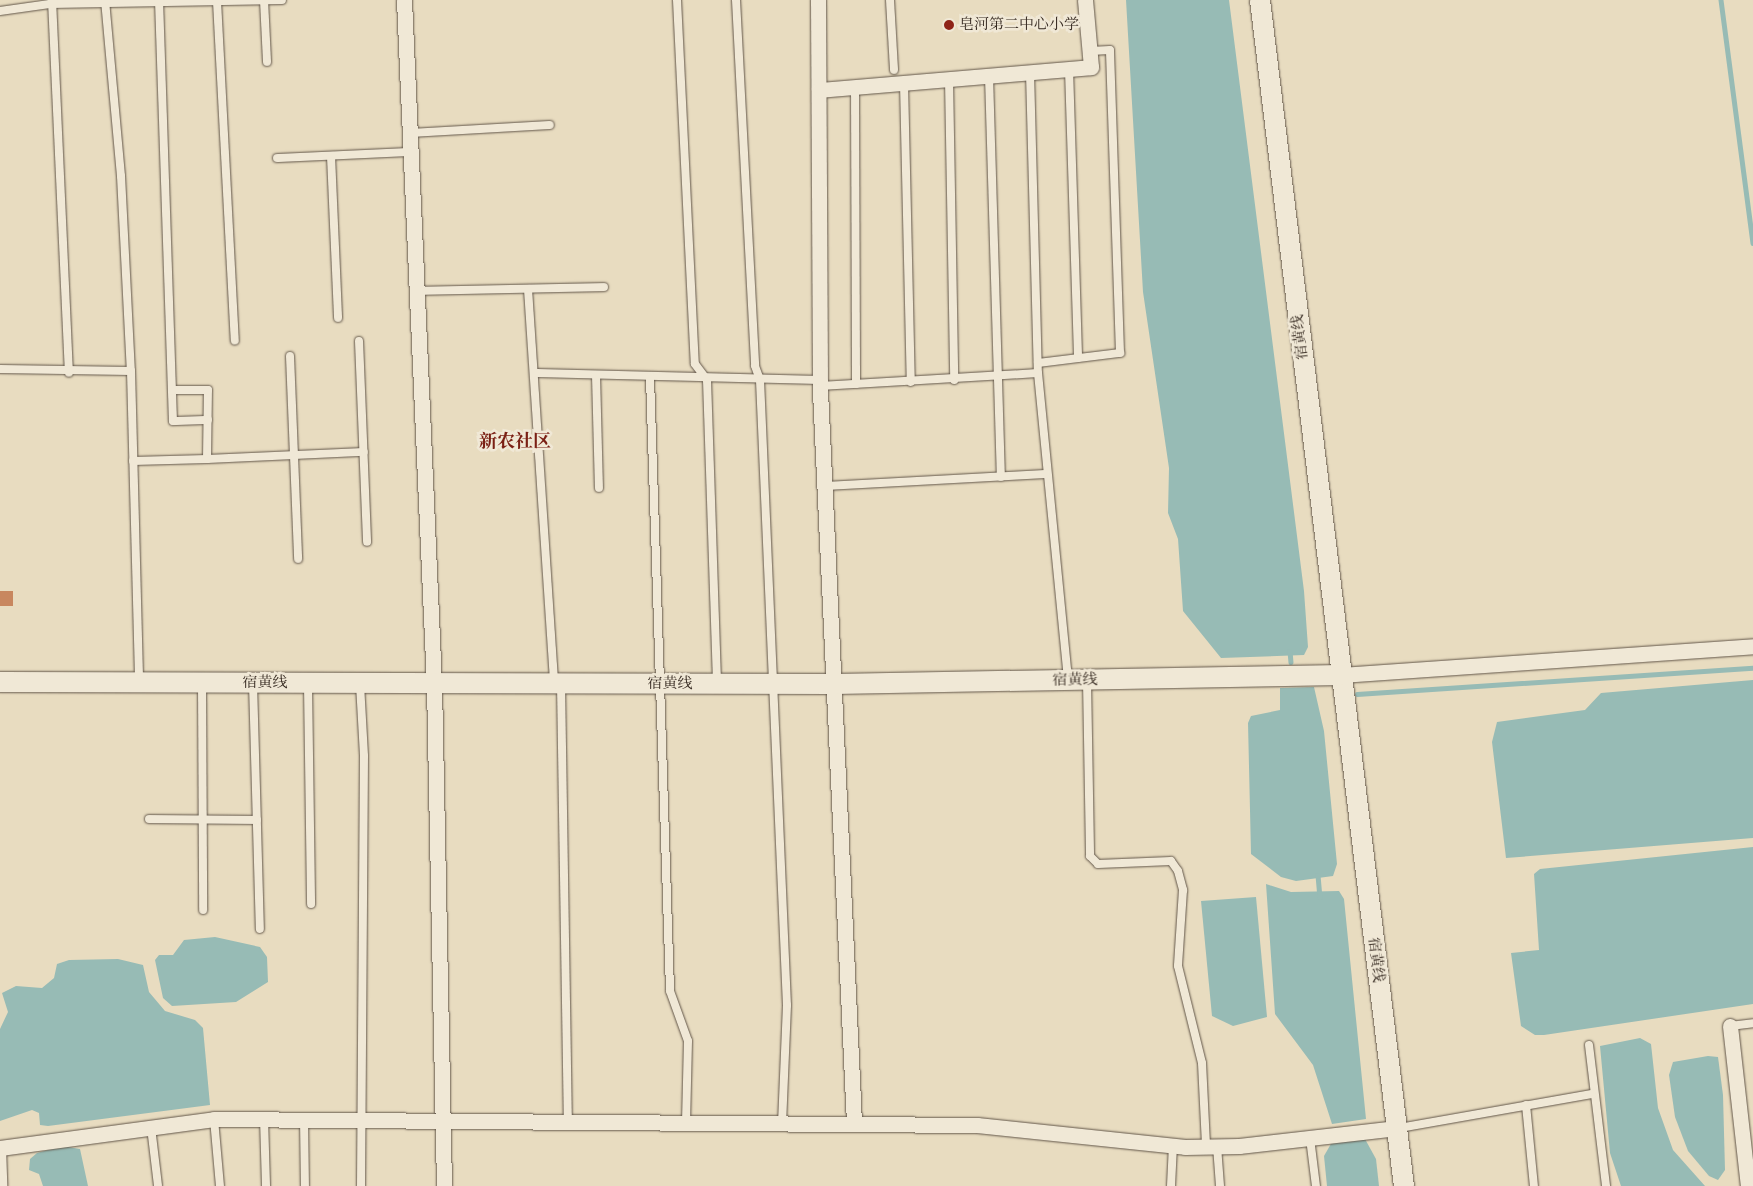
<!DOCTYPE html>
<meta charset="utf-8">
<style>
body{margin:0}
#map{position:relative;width:1753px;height:1186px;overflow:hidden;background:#e8dcc0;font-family:"Libre Bodoni","Noto Serif SC",serif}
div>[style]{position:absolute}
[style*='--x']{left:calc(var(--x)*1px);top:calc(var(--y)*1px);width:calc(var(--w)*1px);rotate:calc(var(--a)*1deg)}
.water>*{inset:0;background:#97bbb5}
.stream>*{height:4.5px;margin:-2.25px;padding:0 2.25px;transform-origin:2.25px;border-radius:2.25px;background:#97bbb5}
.building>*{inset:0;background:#c8875f;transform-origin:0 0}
.roads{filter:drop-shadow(0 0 1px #625649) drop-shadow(0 0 1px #625649)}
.service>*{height:8px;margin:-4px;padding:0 4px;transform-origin:4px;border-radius:4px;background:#f0e8d6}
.minor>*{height:15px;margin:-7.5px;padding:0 7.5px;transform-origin:7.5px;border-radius:7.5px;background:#f0e8d6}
.secondary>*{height:20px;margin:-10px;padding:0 10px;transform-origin:10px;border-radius:10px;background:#f0e8d6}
.dots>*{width:14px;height:14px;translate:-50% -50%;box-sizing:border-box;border:2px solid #f0e8d6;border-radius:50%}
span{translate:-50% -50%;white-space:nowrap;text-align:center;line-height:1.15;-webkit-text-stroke:5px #f0e8d6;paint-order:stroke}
.poi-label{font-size:15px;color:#362a21}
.left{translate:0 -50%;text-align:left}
.street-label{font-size:15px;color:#362a21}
.quarter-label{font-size:18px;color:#7a1f14;font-weight:700}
</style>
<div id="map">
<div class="water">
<div style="clip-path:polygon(1126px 0,1229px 0,1304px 591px,1308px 647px,1304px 655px,1221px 658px,1183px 611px,1178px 539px,1168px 513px,1169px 468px,1143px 292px)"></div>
<div style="clip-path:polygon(1753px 680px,1753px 838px,1506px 858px,1492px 742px,1497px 722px,1585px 710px,1601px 693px)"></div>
<div style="clip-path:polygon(1314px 687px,1324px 731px,1337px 864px,1333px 876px,1296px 881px,1281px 877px,1251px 854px,1248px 723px,1251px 716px,1280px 710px,1280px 688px)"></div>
<div style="clip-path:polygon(1753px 847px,1753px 1004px,1544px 1035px,1535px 1035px,1521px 1026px,1511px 953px,1539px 950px,1534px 874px,1540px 869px)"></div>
<div style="clip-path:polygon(1266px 884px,1291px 892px,1339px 891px,1344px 899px,1366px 1119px,1332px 1124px,1313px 1065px,1275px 1014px)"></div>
<div style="clip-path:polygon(1256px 897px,1267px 1017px,1233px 1026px,1212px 1016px,1201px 901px)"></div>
<div style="clip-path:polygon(215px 937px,260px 947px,267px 957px,268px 982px,236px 1002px,172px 1006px,163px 998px,155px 960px,159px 955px,173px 955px,184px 940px)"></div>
<div style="clip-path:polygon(69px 960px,118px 959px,143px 965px,149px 992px,165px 1011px,195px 1020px,203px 1028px,210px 1105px,48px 1126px,40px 1125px,39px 1113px,32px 1110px,0 1121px,0 1029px,8px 1012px,2px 993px,16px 986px,42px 988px,54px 978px,57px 964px)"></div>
<div style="clip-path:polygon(1640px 1038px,1651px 1044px,1658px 1108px,1673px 1150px,1705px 1186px,1621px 1186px,1610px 1153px,1600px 1046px)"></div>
<div style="clip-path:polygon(1708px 1056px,1718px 1057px,1723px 1095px,1725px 1170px,1718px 1180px,1709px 1176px,1688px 1151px,1675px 1117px,1669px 1075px,1673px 1062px)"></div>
<div style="clip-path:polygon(1365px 1139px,1376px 1159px,1379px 1186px,1327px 1186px,1324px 1156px,1332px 1142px)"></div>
<div style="clip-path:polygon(62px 1146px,80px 1149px,88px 1186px,43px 1186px,39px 1174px,29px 1170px,30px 1159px,37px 1153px)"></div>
</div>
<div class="stream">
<div style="--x:1721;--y:0;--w:245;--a:82.5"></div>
<div style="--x:1290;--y:651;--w:11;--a:85"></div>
<div style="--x:1357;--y:694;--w:397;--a:-3.8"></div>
<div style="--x:1318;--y:875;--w:22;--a:85"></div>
</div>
<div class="building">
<div style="left:0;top:591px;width:13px;height:15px"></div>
</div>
<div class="roads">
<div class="service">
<div style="--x:52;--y:0;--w:373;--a:87.4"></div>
<div style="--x:105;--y:0;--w:177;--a:84.8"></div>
<div style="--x:121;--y:176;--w:195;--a:87.1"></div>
<div style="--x:131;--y:371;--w:310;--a:88.5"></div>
<div style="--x:159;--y:0;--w:421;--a:88.1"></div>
<div style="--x:173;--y:421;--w:35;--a:-2"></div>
<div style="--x:264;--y:0;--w:62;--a:87.2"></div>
<div style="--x:677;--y:0;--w:364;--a:87.2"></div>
<div style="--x:695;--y:364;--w:20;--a:53"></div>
<div style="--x:707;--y:380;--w:302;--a:88.1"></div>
<div style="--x:736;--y:0;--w:366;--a:87"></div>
<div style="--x:755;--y:366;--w:15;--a:70"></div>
<div style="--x:760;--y:380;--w:626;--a:87.53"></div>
<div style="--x:787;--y:1005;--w:117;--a:92.4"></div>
<div style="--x:890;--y:0;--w:70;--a:86.7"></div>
<div style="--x:217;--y:1;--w:340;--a:87"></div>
<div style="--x:0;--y:11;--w:50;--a:-8"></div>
<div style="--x:50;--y:4;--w:232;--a:-1"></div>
<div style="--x:1069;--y:69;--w:289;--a:88.2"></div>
<div style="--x:1030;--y:72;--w:301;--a:88.5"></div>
<div style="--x:1038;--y:373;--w:308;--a:84.4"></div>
<div style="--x:989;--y:76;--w:401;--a:88.3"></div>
<div style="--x:949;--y:79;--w:301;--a:89"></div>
<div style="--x:904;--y:83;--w:299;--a:88.7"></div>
<div style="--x:855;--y:87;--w:297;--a:89.8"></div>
<div style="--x:410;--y:133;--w:140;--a:-3.3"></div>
<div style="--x:331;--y:156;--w:162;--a:87.5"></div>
<div style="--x:277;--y:158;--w:133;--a:-2.6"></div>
<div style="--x:528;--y:289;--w:394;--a:86.2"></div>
<div style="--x:416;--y:291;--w:188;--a:-1.2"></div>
<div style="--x:359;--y:341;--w:201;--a:87.7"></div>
<div style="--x:290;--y:356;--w:203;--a:87.7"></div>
<div style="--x:1038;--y:363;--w:83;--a:-7"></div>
<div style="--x:1120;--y:353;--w:303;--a:-91.9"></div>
<div style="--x:1110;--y:50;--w:20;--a:177"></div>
<div style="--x:0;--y:369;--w:131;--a:0.9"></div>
<div style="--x:537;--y:373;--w:283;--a:1.4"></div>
<div style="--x:596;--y:375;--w:113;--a:88.5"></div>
<div style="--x:650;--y:377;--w:614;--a:88.13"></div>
<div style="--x:670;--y:991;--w:53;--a:70.2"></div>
<div style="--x:688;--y:1041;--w:80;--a:91.4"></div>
<div style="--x:820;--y:386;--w:218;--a:-3.4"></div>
<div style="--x:207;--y:459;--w:157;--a:-2.6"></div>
<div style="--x:133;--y:461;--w:74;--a:-1.5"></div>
<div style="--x:207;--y:459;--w:69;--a:-89.2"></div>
<div style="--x:208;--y:390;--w:34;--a:180"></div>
<div style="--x:825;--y:486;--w:221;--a:-3.1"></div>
<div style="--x:1087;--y:680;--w:176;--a:89"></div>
<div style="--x:1090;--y:856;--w:11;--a:45"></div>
<div style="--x:1098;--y:864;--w:73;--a:-2.4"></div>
<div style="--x:1171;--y:861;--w:12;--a:55"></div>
<div style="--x:1178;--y:871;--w:20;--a:75"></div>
<div style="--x:1183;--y:890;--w:76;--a:93.8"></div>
<div style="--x:1178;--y:966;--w:100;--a:76.1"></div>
<div style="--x:1202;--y:1063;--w:83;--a:87.2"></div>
<div style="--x:202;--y:683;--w:227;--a:89.7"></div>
<div style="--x:253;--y:683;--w:246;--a:88.4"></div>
<div style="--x:308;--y:684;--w:220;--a:89.2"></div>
<div style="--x:360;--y:684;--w:72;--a:86.8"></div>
<div style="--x:364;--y:756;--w:430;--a:90.4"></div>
<div style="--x:561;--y:684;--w:435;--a:89.1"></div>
<div style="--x:149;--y:819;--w:108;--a:0.5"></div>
<div style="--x:1730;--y:1026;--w:23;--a:-7"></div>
<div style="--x:1589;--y:1045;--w:142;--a:83.1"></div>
<div style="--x:1526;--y:1105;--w:81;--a:84.4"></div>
<div style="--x:264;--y:1118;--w:68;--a:88.3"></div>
<div style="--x:304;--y:1118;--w:68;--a:89.2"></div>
<div style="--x:214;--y:1119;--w:67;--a:84.9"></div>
<div style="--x:151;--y:1127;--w:59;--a:83.2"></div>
<div style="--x:1399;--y:1128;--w:196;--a:-10"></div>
<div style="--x:1310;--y:1138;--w:48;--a:82.9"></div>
<div style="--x:1217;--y:1146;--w:40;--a:85.7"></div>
<div style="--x:2;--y:1148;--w:38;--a:88"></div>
<div style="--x:1171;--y:1186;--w:41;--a:-87.2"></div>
</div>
<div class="minor">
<div style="--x:404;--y:0;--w:685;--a:87.49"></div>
<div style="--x:434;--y:684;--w:502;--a:88.86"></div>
<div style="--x:818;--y:0;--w:391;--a:89.7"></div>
<div style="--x:820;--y:391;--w:733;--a:87.34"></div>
<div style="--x:819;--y:90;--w:273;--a:-4.8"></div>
<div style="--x:1091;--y:67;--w:67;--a:-95.1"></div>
<div style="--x:1341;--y:675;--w:413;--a:-4"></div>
<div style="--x:1730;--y:1026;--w:161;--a:83.6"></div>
<div style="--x:0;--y:1148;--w:216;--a:-7.7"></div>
<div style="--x:214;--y:1119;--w:763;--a:0.45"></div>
<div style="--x:977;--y:1125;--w:209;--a:6"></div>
<div style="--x:1185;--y:1147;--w:54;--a:-1.1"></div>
<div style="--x:1239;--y:1146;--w:159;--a:-6.5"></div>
</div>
<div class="secondary">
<div style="--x:1260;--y:0;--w:1195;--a:83.08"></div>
<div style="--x:0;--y:682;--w:835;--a:0.14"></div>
<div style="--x:835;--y:684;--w:506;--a:-1.02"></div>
</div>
</div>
<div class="dots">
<div style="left:949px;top:25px;background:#8f2418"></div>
</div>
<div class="poi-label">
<span class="left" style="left:959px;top:25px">皂河第二中心小学</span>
</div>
<div class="street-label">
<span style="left:1300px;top:337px;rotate:-97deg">宿黄线</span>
<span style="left:1075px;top:680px;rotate:-1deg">宿黄线</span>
<span style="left:265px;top:683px">宿黄线</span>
<span style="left:670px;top:684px">宿黄线</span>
<span style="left:1376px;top:960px;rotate:83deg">宿黄线</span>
</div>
<div class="quarter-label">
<span style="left:515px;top:442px">新农社区</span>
</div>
</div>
